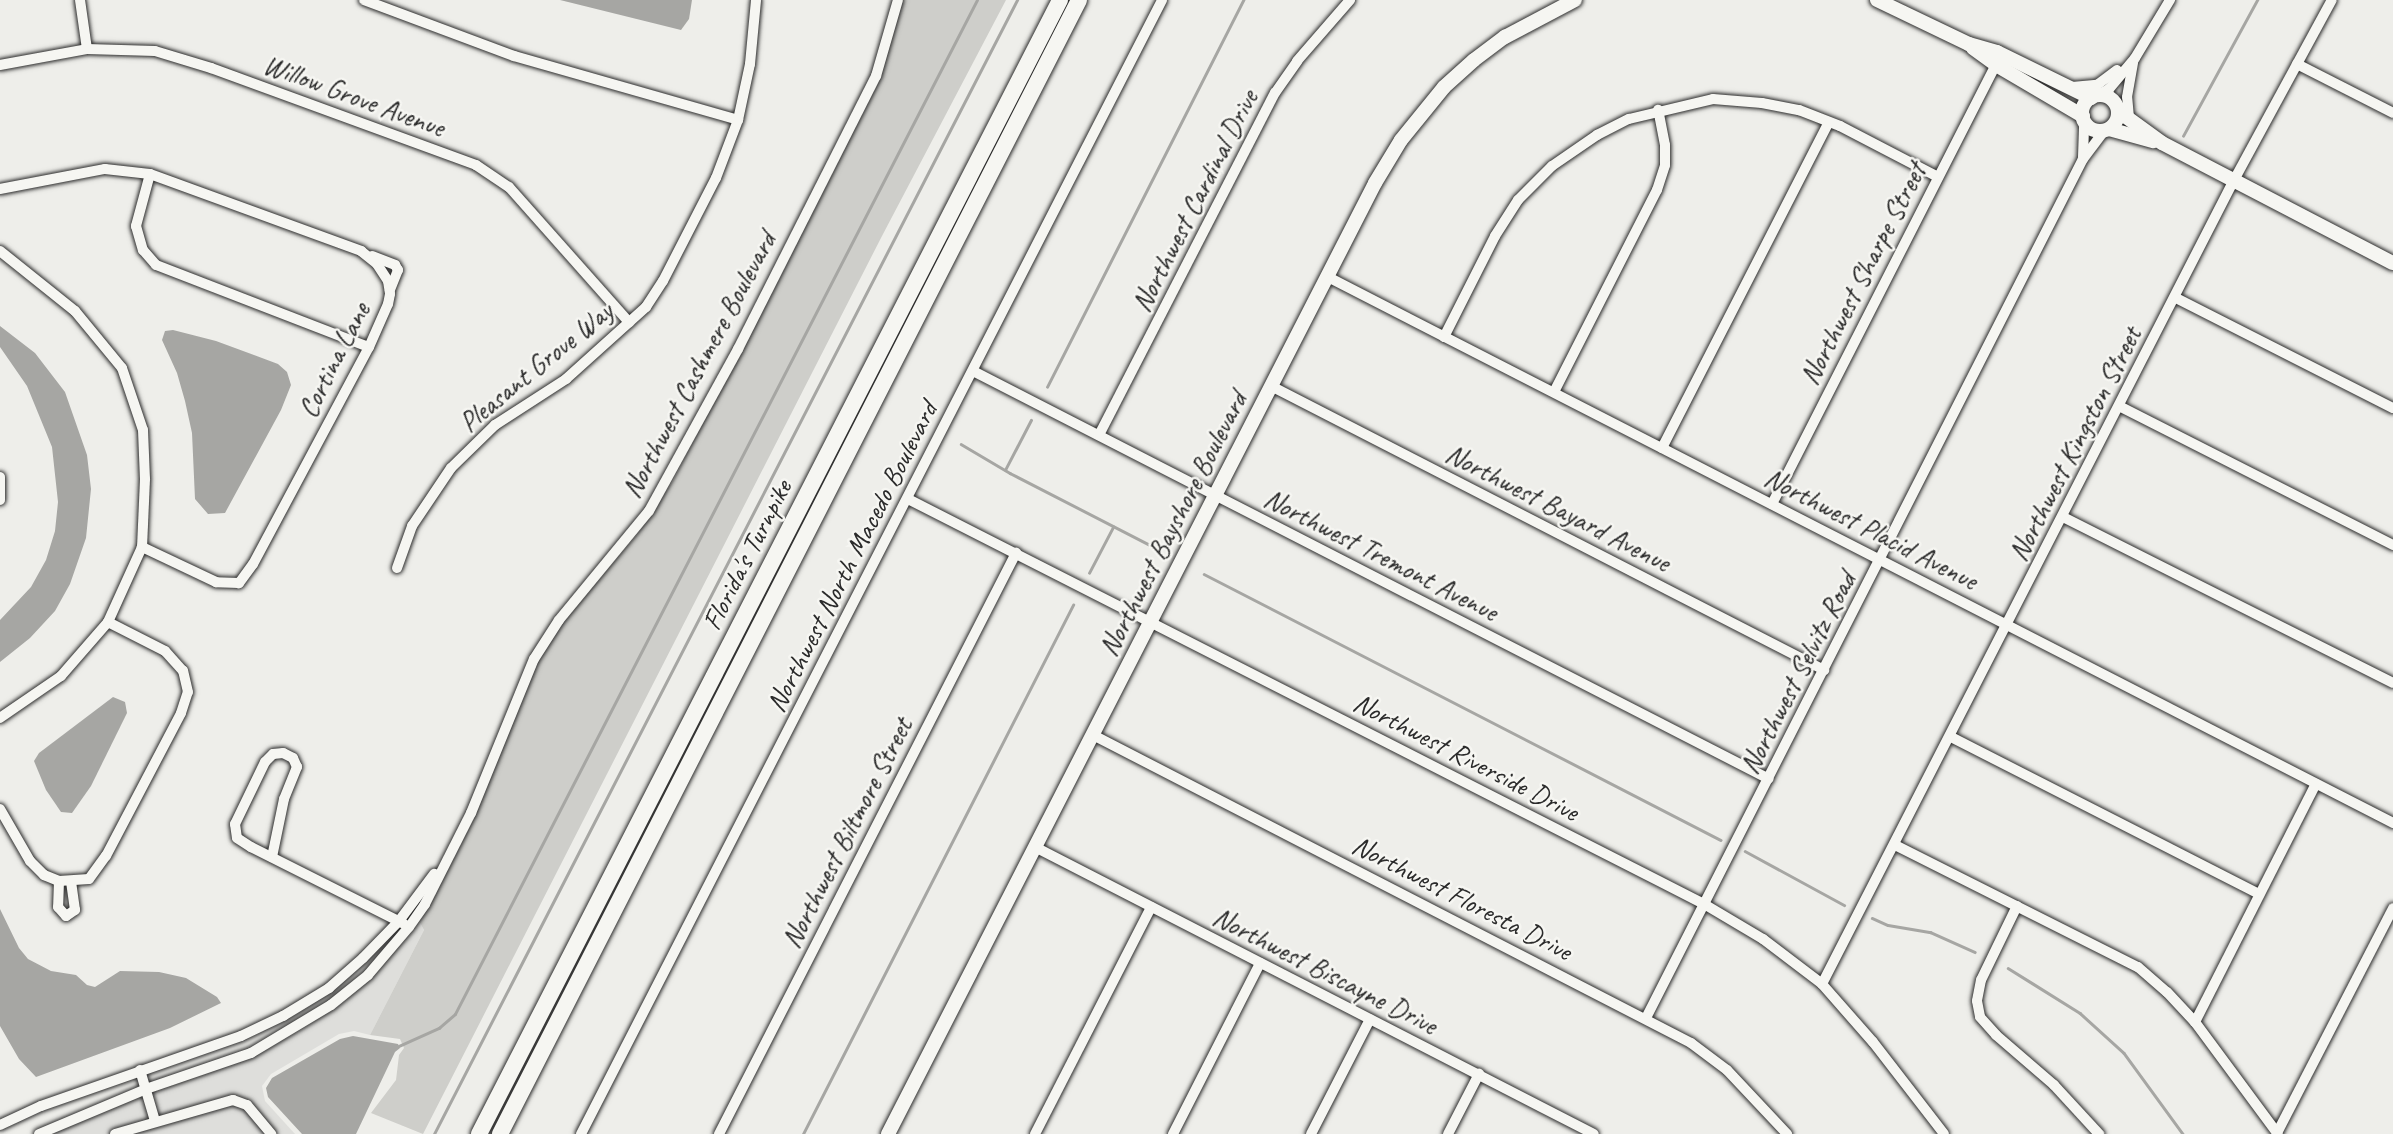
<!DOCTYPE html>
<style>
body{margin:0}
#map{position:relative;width:2393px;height:1134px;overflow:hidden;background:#eeeeea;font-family:Caveat,sans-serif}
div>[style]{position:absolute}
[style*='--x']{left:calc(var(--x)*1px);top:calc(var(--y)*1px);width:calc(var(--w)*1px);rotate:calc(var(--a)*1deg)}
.built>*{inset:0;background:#dededb}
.green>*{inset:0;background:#cececa}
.water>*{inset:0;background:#a6a6a3}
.stream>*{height:2.5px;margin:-1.25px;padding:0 1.25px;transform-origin:1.25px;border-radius:1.25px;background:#a6a6a3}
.roads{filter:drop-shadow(0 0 2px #2b2b2b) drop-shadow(0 0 2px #2b2b2b)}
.minor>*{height:10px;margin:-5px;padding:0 5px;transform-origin:5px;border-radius:5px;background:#f6f6f2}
.major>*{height:14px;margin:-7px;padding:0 7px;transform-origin:7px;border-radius:7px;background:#f6f6f2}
.major>.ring{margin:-7px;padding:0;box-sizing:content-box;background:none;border:14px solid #f6f6f2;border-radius:50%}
.highway>*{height:16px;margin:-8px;padding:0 8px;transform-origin:8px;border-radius:8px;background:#f6f6f2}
span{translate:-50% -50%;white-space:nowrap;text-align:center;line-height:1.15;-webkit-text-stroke:5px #f6f6f2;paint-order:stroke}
.street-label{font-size:28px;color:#2b2b2b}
</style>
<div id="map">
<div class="built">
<div style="clip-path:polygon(419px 921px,424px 930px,370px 1035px,354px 1031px,339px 1034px,271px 1074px,262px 1086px,265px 1101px,295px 1134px,51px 1134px,143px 1096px,252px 1058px,303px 1029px,333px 1009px,411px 934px)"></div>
</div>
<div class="green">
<div style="clip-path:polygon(903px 0,1006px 0,882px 236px,423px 1134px,371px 1113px,396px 1080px,399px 1055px,404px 1048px,400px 1039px,370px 1035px,424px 930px,419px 921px,538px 661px,562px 623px,637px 535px,673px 481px,880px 78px)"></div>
</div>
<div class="water">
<div style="clip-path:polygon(560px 0,692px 0,689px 19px,681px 30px)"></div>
<div style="clip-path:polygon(0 326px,35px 353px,65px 392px,87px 455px,91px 489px,86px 538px,70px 584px,55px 611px,30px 638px,0 662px,0 620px,31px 587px,46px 560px,55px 531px,58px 502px,52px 447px,27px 386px,0 347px)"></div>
<div style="clip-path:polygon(173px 330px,216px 341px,278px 364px,287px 372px,291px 385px,281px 410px,225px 513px,208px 514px,195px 499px,192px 433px,185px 401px,177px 373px,162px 340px,165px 331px)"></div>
<div style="clip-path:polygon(113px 697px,125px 702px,127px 713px,91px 786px,72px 813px,61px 812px,46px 790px,34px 761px,39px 753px)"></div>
<div style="clip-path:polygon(0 909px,19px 948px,28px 959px,51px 971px,76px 975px,87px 985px,95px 987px,120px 971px,159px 972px,186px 978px,217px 997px,221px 1003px,170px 1028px,36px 1077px,19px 1059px,0 1026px)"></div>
<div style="clip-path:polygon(353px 1036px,398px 1044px,400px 1048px,395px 1052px,356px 1134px,302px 1134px,268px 1097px,266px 1088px,272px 1078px,340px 1039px)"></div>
</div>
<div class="stream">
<div style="--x:2183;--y:136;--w:155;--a:-61.4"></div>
<div style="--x:1047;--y:387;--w:434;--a:-63.1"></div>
<div style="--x:961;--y:444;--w:57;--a:30.6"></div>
<div style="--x:1010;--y:473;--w:166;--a:27.2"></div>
<div style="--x:1005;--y:470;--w:56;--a:-62.5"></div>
<div style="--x:1089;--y:573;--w:52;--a:-62.4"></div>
<div style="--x:1204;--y:574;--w:581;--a:27.23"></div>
<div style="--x:1745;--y:851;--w:113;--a:28.6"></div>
<div style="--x:1872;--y:918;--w:17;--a:24"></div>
<div style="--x:1888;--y:925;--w:43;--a:9.5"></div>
<div style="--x:1930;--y:932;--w:49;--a:24"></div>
<div style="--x:2008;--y:968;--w:85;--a:32"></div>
<div style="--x:2080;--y:1013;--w:59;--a:42.3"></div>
<div style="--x:2124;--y:1053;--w:100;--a:53.9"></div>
<div style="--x:399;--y:1046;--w:44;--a:-24.2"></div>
<div style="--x:439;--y:1028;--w:21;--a:-41"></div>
<div style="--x:455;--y:1014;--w:1140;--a:-62.76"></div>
<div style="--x:434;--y:1134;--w:1275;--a:-62.79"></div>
<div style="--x:803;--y:1134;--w:594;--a:-62.96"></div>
</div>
<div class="roads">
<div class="minor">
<div style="--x:80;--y:0;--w:49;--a:81.9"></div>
<div style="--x:364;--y:0;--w:160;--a:20.5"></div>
<div style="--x:514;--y:56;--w:233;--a:15.9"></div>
<div style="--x:2297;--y:64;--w:108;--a:27"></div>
<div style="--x:0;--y:65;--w:88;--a:-10.4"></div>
<div style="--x:87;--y:49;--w:68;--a:1.7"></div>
<div style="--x:155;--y:51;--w:59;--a:16.9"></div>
<div style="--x:211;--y:68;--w:282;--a:20.1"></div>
<div style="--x:476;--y:165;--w:40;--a:34"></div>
<div style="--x:509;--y:187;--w:181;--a:48.4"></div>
<div style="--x:2072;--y:87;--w:25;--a:-5"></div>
<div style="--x:2097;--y:85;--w:25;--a:-37"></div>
<div style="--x:2098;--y:95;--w:13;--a:-29"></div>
<div style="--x:2109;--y:89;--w:40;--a:-50"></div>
<div style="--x:2135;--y:58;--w:68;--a:-58.9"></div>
<div style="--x:2129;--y:118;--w:21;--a:-95"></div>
<div style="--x:2127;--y:97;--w:36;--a:-80"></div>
<div style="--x:2083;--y:157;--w:36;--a:-88"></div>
<div style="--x:150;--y:174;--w:54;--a:105.1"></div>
<div style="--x:136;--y:226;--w:25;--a:74"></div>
<div style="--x:143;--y:250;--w:20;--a:49"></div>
<div style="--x:156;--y:265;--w:228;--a:21.1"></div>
<div style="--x:0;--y:189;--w:107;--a:-10.8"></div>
<div style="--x:105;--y:169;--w:45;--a:6.3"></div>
<div style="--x:150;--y:174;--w:225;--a:20"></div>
<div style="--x:361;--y:251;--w:21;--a:39"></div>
<div style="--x:377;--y:264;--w:20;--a:57"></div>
<div style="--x:388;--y:281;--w:13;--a:81"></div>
<div style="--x:390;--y:294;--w:10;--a:101"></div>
<div style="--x:388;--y:304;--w:47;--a:113.8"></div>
<div style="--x:369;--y:347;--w:246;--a:118.1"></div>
<div style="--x:253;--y:564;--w:24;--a:126"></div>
<div style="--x:239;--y:583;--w:23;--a:-178"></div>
<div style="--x:216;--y:582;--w:82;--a:-154.7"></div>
<div style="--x:0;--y:251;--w:96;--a:38.7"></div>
<div style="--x:75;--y:311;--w:74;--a:50.5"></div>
<div style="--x:122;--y:368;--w:65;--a:71.3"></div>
<div style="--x:143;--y:430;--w:49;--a:87.7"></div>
<div style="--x:145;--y:479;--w:68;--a:92.5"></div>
<div style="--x:142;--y:547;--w:82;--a:114.4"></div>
<div style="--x:108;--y:622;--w:72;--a:131"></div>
<div style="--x:61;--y:676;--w:74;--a:145.5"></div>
<div style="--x:372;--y:256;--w:25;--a:21"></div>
<div style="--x:395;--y:265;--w:6;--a:59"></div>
<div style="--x:398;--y:270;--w:22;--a:112"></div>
<div style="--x:1328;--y:277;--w:1197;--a:27.14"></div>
<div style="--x:2176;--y:298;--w:243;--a:26.9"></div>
<div style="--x:1444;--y:337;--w:113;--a:-63.2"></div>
<div style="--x:1495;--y:236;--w:43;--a:-57.4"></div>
<div style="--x:1518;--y:200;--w:48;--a:-45"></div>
<div style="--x:1552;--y:166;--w:55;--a:-34.6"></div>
<div style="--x:1597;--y:135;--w:36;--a:-27"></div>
<div style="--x:1629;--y:119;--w:86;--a:-13.4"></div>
<div style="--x:1713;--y:99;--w:49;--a:4.7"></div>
<div style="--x:1762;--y:103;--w:38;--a:11"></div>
<div style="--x:1799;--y:110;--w:44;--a:21.3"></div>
<div style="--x:1840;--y:126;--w:110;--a:27.5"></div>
<div style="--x:973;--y:371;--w:894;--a:27.14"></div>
<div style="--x:1271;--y:386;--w:622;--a:27.18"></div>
<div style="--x:1554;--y:392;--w:227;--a:-63"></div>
<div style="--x:1657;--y:190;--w:26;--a:-72"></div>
<div style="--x:1665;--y:165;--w:20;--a:-90"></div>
<div style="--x:1665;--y:145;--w:36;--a:-101"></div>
<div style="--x:2119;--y:406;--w:307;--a:26.9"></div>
<div style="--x:1099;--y:435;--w:385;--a:-62.8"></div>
<div style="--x:1275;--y:93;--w:39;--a:-55"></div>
<div style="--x:1297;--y:61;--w:81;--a:-49"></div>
<div style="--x:1662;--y:448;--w:366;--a:-62.9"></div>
<div style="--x:0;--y:477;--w:23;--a:90"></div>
<div style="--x:908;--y:499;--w:893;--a:26.97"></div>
<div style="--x:1704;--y:904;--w:69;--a:30.7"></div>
<div style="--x:1763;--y:939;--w:74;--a:37.3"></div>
<div style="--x:1822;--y:984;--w:77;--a:48.7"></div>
<div style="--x:1873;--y:1042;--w:116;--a:52.3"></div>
<div style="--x:1772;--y:504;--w:493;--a:-63"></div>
<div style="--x:2063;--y:517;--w:369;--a:26.7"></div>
<div style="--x:397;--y:568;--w:45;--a:-70.3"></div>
<div style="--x:412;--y:526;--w:70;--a:-56.1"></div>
<div style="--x:451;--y:468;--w:62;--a:-44.3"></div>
<div style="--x:495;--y:425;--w:85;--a:-32.9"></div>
<div style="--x:566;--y:379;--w:108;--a:-42"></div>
<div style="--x:646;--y:307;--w:31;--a:-57"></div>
<div style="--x:663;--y:281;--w:116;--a:-62.8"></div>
<div style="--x:716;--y:178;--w:62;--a:-69.2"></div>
<div style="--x:738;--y:120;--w:57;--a:-77.9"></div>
<div style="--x:750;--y:64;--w:64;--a:-84.6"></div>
<div style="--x:1093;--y:735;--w:673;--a:27.25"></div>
<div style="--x:1691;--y:1043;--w:45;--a:36.9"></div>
<div style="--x:1727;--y:1070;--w:88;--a:46.8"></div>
<div style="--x:1951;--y:737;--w:346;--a:27"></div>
<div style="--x:0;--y:809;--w:60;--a:60"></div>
<div style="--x:30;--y:861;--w:20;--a:45"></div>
<div style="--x:44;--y:875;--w:16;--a:22"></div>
<div style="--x:59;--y:881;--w:30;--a:-4"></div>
<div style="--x:89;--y:879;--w:29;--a:-54"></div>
<div style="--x:106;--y:856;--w:161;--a:-62.3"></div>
<div style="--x:181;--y:713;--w:22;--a:-72"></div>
<div style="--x:188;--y:692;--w:22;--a:-103"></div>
<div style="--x:183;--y:671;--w:27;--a:-132"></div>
<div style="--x:165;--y:651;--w:64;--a:-153"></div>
<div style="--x:1895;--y:845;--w:272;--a:26.7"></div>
<div style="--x:2138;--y:967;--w:38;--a:41"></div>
<div style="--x:2167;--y:992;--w:41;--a:47"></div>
<div style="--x:2195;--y:1022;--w:139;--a:53.5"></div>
<div style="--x:1035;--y:847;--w:628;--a:27.18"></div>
<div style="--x:272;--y:857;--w:59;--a:-78.3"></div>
<div style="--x:284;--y:799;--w:35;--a:-68"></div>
<div style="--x:297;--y:767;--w:10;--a:-114"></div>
<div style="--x:293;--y:758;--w:11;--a:-153"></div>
<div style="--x:283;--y:753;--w:10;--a:174"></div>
<div style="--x:273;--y:754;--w:11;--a:135"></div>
<div style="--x:265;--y:762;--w:69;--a:115.8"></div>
<div style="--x:235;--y:824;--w:14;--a:82"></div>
<div style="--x:237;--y:838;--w:17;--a:33"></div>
<div style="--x:251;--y:847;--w:171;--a:26.7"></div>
<div style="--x:59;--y:881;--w:26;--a:92"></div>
<div style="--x:58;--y:907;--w:12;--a:48"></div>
<div style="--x:66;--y:916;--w:11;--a:-34"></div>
<div style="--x:75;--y:910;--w:29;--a:-98"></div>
<div style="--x:2017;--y:906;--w:82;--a:115.9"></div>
<div style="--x:1981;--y:980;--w:21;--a:101"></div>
<div style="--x:1977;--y:1001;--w:16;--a:79"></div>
<div style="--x:1980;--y:1017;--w:24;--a:48"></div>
<div style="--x:1996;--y:1035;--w:77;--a:40.8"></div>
<div style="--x:2054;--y:1085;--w:67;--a:47.4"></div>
<div style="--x:1822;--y:984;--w:901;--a:-62.87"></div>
<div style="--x:2233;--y:182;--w:207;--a:-61.5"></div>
<div style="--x:1646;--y:1018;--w:964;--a:-63.04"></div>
<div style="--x:2083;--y:159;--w:36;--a:-53"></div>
<div style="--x:2195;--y:1022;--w:267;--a:-63.1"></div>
<div style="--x:140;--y:1070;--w:53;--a:73.6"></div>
<div style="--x:0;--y:1125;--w:45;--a:-24.9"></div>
<div style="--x:41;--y:1106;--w:212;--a:-19.3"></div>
<div style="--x:241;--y:1036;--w:47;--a:-25.5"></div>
<div style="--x:283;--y:1016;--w:54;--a:-31.3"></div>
<div style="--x:329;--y:988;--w:45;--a:-41.4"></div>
<div style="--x:363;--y:958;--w:52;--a:-45.8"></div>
<div style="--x:399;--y:921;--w:59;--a:-53.3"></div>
<div style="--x:2277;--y:1133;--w:253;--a:-62.7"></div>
<div style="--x:39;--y:1134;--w:116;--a:-22.8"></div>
<div style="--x:146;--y:1089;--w:111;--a:-18.9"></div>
<div style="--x:251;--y:1053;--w:93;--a:-31"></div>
<div style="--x:331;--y:1005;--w:48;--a:-39"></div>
<div style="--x:368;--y:975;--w:63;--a:-49.5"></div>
<div style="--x:409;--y:927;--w:28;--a:-55"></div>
<div style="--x:425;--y:904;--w:102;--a:-63.2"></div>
<div style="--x:471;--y:813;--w:166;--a:-67.8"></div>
<div style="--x:534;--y:659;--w:46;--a:-57.3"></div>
<div style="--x:559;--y:620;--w:141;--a:-50.5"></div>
<div style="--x:649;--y:511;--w:185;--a:-61.2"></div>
<div style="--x:738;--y:349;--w:306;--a:-63.2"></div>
<div style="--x:876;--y:76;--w:79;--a:-73.9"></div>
<div style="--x:115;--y:1134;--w:123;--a:-16.1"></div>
<div style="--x:233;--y:1100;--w:15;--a:20"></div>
<div style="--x:247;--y:1105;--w:38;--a:50"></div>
<div style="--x:581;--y:1134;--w:1274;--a:-62.87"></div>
<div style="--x:719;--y:1134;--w:653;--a:-62.92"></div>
<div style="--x:1035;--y:1134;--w:255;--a:-62.9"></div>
<div style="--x:1173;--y:1134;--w:192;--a:-63"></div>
<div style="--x:1311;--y:1134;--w:129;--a:-62.8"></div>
<div style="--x:1448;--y:1134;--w:68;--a:-62.7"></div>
</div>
<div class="major">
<div style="--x:1877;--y:0;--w:102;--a:25.6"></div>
<div style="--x:1969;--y:44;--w:29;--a:16"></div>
<div style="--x:1997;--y:52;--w:105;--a:26.1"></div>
<div style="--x:1973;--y:48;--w:29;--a:36"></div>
<div style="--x:1996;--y:65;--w:101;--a:30.4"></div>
<div class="ring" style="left:2082px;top:95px;width:22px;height:22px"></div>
<div style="--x:2118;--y:111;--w:54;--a:36"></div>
<div style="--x:2162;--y:143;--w:260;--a:27.5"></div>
<div style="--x:2109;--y:129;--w:46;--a:15.3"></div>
<div style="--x:888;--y:1134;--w:1068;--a:-62.88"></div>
<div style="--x:1375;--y:183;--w:50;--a:-58.8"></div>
<div style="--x:1401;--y:140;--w:68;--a:-50.9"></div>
<div style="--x:1444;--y:87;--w:40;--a:-42"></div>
<div style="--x:1474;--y:60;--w:39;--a:-37"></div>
<div style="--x:1505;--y:37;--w:79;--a:-27.9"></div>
</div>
<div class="highway">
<div style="--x:479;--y:1134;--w:1274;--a:-62.87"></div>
<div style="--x:500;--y:1134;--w:1273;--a:-62.95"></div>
</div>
</div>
<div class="street-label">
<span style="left:354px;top:96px;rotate:20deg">Willow Grove Avenue</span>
<span style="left:1195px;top:201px;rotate:-63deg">Northwest Cardinal Drive</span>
<span style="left:1863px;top:274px;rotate:-63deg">Northwest Sharpe Street</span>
<span style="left:334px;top:360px;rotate:-63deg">Cortina Lane</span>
<span style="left:699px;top:365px;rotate:-62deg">Northwest Cashmere Boulevard</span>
<span style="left:536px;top:367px;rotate:-39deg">Pleasant Grove Way</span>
<span style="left:2075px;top:444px;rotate:-63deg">Northwest Kingston Street</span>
<span style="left:1558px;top:508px;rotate:27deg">Northwest Bayard Avenue</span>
<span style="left:1173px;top:524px;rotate:-63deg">Northwest Bayshore Boulevard</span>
<span style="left:1871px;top:529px;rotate:27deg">Northwest Placid Avenue</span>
<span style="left:747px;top:555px;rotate:-63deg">Florida's Turnpike</span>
<span style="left:1381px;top:555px;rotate:27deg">Northwest Tremont Avenue</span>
<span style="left:852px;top:557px;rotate:-63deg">Northwest North Macedo Boulevard</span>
<span style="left:1798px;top:673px;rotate:-63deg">Northwest Selvitz Road</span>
<span style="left:1466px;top:757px;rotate:27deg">Northwest Riverside Drive</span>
<span style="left:847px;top:833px;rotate:-63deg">Northwest Biltmore Street</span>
<span style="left:1462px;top:898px;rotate:27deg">Northwest Floresta Drive</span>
<span style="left:1325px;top:971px;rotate:27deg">Northwest Biscayne Drive</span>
</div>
</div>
